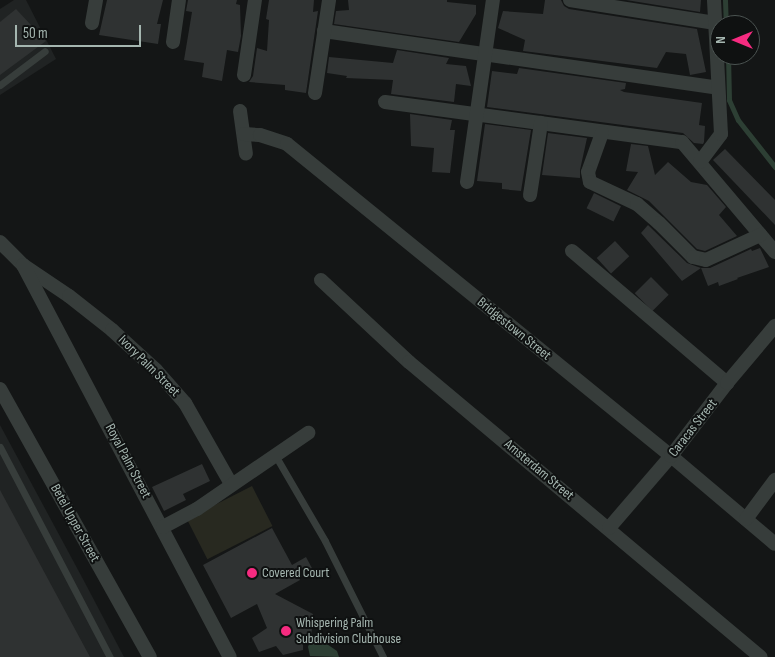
<!DOCTYPE html>
<style>
body{margin:0}
#map{position:relative;width:775px;height:657px;overflow:hidden;background:#141616;font-family:"Sofia Sans Condensed",sans-serif}
div>[style]{position:absolute}
[style*='--x']{left:calc(var(--x)*1px);top:calc(var(--y)*1px);width:calc(var(--w)*1px);rotate:calc(var(--a)*1deg)}
.built>*{inset:0;background:#202323}
.green>*{inset:0;background:#282920;transform-origin:0 0}
.water>*{inset:0;background:#2d3f34}
.stream>*{height:5px;margin:-2.5px;padding:0 2.5px;transform-origin:2.5px;border-radius:2.5px;background:#2d3f34}
.building>*{inset:0;background:#2f3232;transform-origin:0 0}
.lane>*{height:7px;margin:-3.5px;padding:0 3.5px;transform-origin:3.5px;border-radius:3.5px;background:#373d3b}
.street>*{height:14px;margin:-7px;padding:0 7px;transform-origin:7px;border-radius:7px;background:#373d3b}
.dots>*{width:14px;height:14px;translate:-50% -50%;box-sizing:border-box;border:2px solid #0f1111;border-radius:50%}
span{translate:-50% -50%;white-space:nowrap;text-align:center;line-height:1.15;-webkit-text-stroke:4px #0f1111;paint-order:stroke}
.street-label{font-size:14px;color:#a5b6b0}
.poi-label{font-size:14px;color:#a5b6b0}
.left{translate:0 -50%;text-align:left}
.north{position:absolute;left:710px;top:15px;width:50px;height:50px;box-sizing:border-box;background:#0f1111;border:1px solid #4b5351;border-radius:50%;rotate:270deg;font-size:14px;font-weight:700;line-height:20px;text-align:center;color:#a5b6b0}
.north::after{content:'';display:block;margin:auto;width:18px;height:22px;background:#f62b80;clip-path:polygon(50% 0,100% 100%,50% 72%,0 100%)}
.scale{position:absolute;left:15px;top:25px;width:126px;height:22px;box-sizing:border-box;border:2px solid #a5b6b0;border-top:0;padding-left:6px;font-size:15px;line-height:18px;white-space:nowrap;color:#a5b6b0;-webkit-text-stroke:4px #0f1111;paint-order:stroke}
</style>
<div id="map">
<div class="built">
<div style="clip-path:polygon(14px 0,26px 0,56px 59px,0 95px,0 9px)"></div>
<div style="clip-path:polygon(0 425px,84px 581px,124px 657px,0 657px)"></div>
</div>
<div class="green">
<div style="left:252px;top:486px;width:45px;height:73px;rotate:63deg"></div>
</div>
<div class="water">
<div style="clip-path:polygon(321px 640px,337px 651px,339px 657px,310px 656px,308px 647px,309px 644px)"></div>
</div>
<div class="stream">
<div style="--x:725;--y:0;--w:25;--a:88"></div>
<div style="--x:728;--y:55;--w:45;--a:88.7"></div>
<div style="--x:729;--y:100;--w:22;--a:66"></div>
<div style="--x:738;--y:120;--w:60;--a:51.8"></div>
</div>
<div class="building">
<div style="clip-path:polygon(107px 0,163px 0,157px 24px,161px 24px,158px 44px,99px 35px)"></div>
<div style="clip-path:polygon(188px 0,237px 0,236px 4px,240px 5px,241px 36px,238px 52px,227px 50px,222px 81px,202px 77px,204px 63px,184px 60px,192px 12px,186px 11px)"></div>
<div style="clip-path:polygon(269px 0,314px 0,313px 12px,318px 11px,306px 93px,285px 90px,285px 85px,249px 82px,253px 76px,257px 48px,267px 51px,269px 20px,266px 19px)"></div>
<div style="clip-path:polygon(348px 0,447px 0,447px 2px,476px 5px,476px 14px,459px 42px,334px 24px,336px 11px,349px 10px)"></div>
<div style="clip-path:polygon(545px 0,561px 0,564px 6px,569px 9px,697px 29px,706px 72px,690px 75px,686px 54px,666px 52px,657px 68px,523px 51px,525px 40px,498px 28px,503px 11px,543px 14px)"></div>
<div style="clip-path:polygon(626px 0,701px 0,700px 12px)"></div>
<div style="clip-path:polygon(16px 9px,46px 41px,0 75px,0 22px)"></div>
<div style="clip-path:polygon(397px 50px,449px 58px,446px 64px,466px 66px,471px 86px,456px 84px,454px 102px,391px 94px,393px 80px,346px 78px,347px 76px,327px 73px,329px 57px,393px 63px)"></div>
<div style="clip-path:polygon(519px 68px,626px 83px,625px 89px,620px 90px,624px 92px,702px 103px,699px 125px,705px 126px,704px 142px,703px 144px,694px 143px,683px 133px,487px 107px,492px 71px,517px 74px)"></div>
<div style="clip-path:polygon(410px 114px,452px 120px,450px 130px,455px 130px,450px 173px,432px 172px,434px 148px,411px 146px)"></div>
<div style="clip-path:polygon(485px 124px,531px 130px,521px 191px,502px 189px,502px 183px,477px 181px)"></div>
<div style="clip-path:polygon(548px 133px,587px 138px,580px 170px,580px 178px,542px 175px)"></div>
<div style="clip-path:polygon(631px 144px,648px 146px,655px 175px,668px 162px,691px 182px,707px 185px,726px 207px,719px 215px,737px 236px,705px 251px,697px 249px,649px 201px,627px 190px,638px 172px,626px 171px)"></div>
<div style="clip-path:polygon(725px 149px,775px 200px,775px 225px,713px 160px)"></div>
<div style="left:594px;top:193px;width:30px;height:17px;rotate:26deg"></div>
<div style="clip-path:polygon(648px 225px,687px 263px,701px 268px,682px 281px,641px 233px)"></div>
<div style="left:615px;top:241px;width:21px;height:25px;rotate:47deg"></div>
<div style="clip-path:polygon(760px 248px,769px 267px,737px 278px,738px 279px,719px 286px,718px 282px,708px 286px,701px 268px,710px 268px,751px 249px,752px 251px)"></div>
<div style="left:651px;top:277px;width:25px;height:23px;rotate:45deg"></div>
<div style="clip-path:polygon(202px 464px,210px 481px,183px 494px,186px 500px,164px 511px,152px 487px)"></div>
<div style="clip-path:polygon(0 490px,90px 657px,0 657px)"></div>
<div style="clip-path:polygon(272px 528px,292px 565px,306px 557px,313px 570px,299px 578px,300px 580px,275px 594px,313px 614px,311px 640px,303px 644px,303px 650px,283px 655px,276px 646px,259px 652px,252px 638px,267px 628px,257px 604px,231px 618px,203px 565px)"></div>
</div>
<div class="lane">
<div style="--x:0;--y:85;--w:56;--a:-37.1"></div>
<div style="--x:0;--y:447;--w:237;--a:62.4"></div>
<div style="--x:275;--y:455;--w:99;--a:59.8"></div>
<div style="--x:325;--y:541;--w:130;--a:63.4"></div>
</div>
<div class="street">
<div style="--x:570;--y:0;--w:147;--a:9"></div>
<div style="--x:92;--y:23;--w:23;--a:-80"></div>
<div style="--x:324;--y:31;--w:398;--a:8.2"></div>
<div style="--x:173;--y:42;--w:42;--a:-81.9"></div>
<div style="--x:244;--y:75;--w:76;--a:-81.7"></div>
<div style="--x:315;--y:93;--w:94;--a:-81.4"></div>
<div style="--x:385;--y:102;--w:300;--a:7.7"></div>
<div style="--x:682;--y:142;--w:144;--a:49.8"></div>
<div style="--x:240;--y:111;--w:43;--a:82.1"></div>
<div style="--x:602;--y:133;--w:41;--a:109.7"></div>
<div style="--x:588;--y:172;--w:10;--a:79"></div>
<div style="--x:590;--y:182;--w:52;--a:25.1"></div>
<div style="--x:637;--y:204;--w:29;--a:41"></div>
<div style="--x:659;--y:223;--w:48;--a:45"></div>
<div style="--x:693;--y:257;--w:13;--a:13"></div>
<div style="--x:706;--y:260;--w:60;--a:-24.8"></div>
<div style="--x:244;--y:134;--w:16;--a:4"></div>
<div style="--x:260;--y:135;--w:28;--a:18"></div>
<div style="--x:287;--y:144;--w:495;--a:39.1"></div>
<div style="--x:671;--y:456;--w:136;--a:40.2"></div>
<div style="--x:700;--y:162;--w:35;--a:-53"></div>
<div style="--x:721;--y:134;--w:134;--a:-93"></div>
<div style="--x:467;--y:182;--w:184;--a:-81.9"></div>
<div style="--x:530;--y:195;--w:73;--a:-81.3"></div>
<div style="--x:0;--y:242;--w:33;--a:45"></div>
<div style="--x:23;--y:265;--w:55;--a:34"></div>
<div style="--x:69;--y:296;--w:55;--a:38.3"></div>
<div style="--x:112;--y:330;--w:59;--a:42.3"></div>
<div style="--x:156;--y:370;--w:44;--a:48.7"></div>
<div style="--x:185;--y:403;--w:93;--a:60.4"></div>
<div style="--x:572;--y:251;--w:204;--a:40.4"></div>
<div style="--x:23;--y:265;--w:443;--a:62.2"></div>
<div style="--x:321;--y:280;--w:120;--a:43"></div>
<div style="--x:409;--y:362;--w:459;--a:40"></div>
<div style="--x:0;--y:389;--w:307;--a:60.8"></div>
<div style="--x:746;--y:519;--w:49;--a:-53.4"></div>
<div style="--x:163;--y:527;--w:38;--a:-28"></div>
<div style="--x:197;--y:509;--w:135;--a:-34.4"></div>
<div style="--x:609;--y:528;--w:95;--a:-49.3"></div>
<div style="--x:671;--y:456;--w:92;--a:-52.5"></div>
<div style="--x:727;--y:383;--w:75;--a:-49.9"></div>
</div>
<div class="dots">
<div style="left:252px;top:573px;background:#f62b80"></div>
<div style="left:286px;top:631px;background:#f62b80"></div>
</div>
<div class="street-label">
<span style="left:514px;top:329px;rotate:39deg">Bridgestown Street</span>
<span style="left:149px;top:366px;rotate:45deg">Ivory Palm Street</span>
<span style="left:693px;top:428px;rotate:-52deg">Caracas Street</span>
<span style="left:128px;top:461px;rotate:62deg">Royal Palm Street</span>
<span style="left:539px;top:470px;rotate:40deg">Amsterdam Street</span>
<span style="left:75px;top:523px;rotate:61deg">Betel Upper Street</span>
</div>
<div class="poi-label">
<span class="left" style="left:262px;top:573px">Covered Court</span>
<span class="left" style="left:296px;top:631px">Whispering Palm<br>Subdivision Clubhouse</span>
</div>
<div class="north">N</div>
<div class="scale">50 m</div>
</div>
